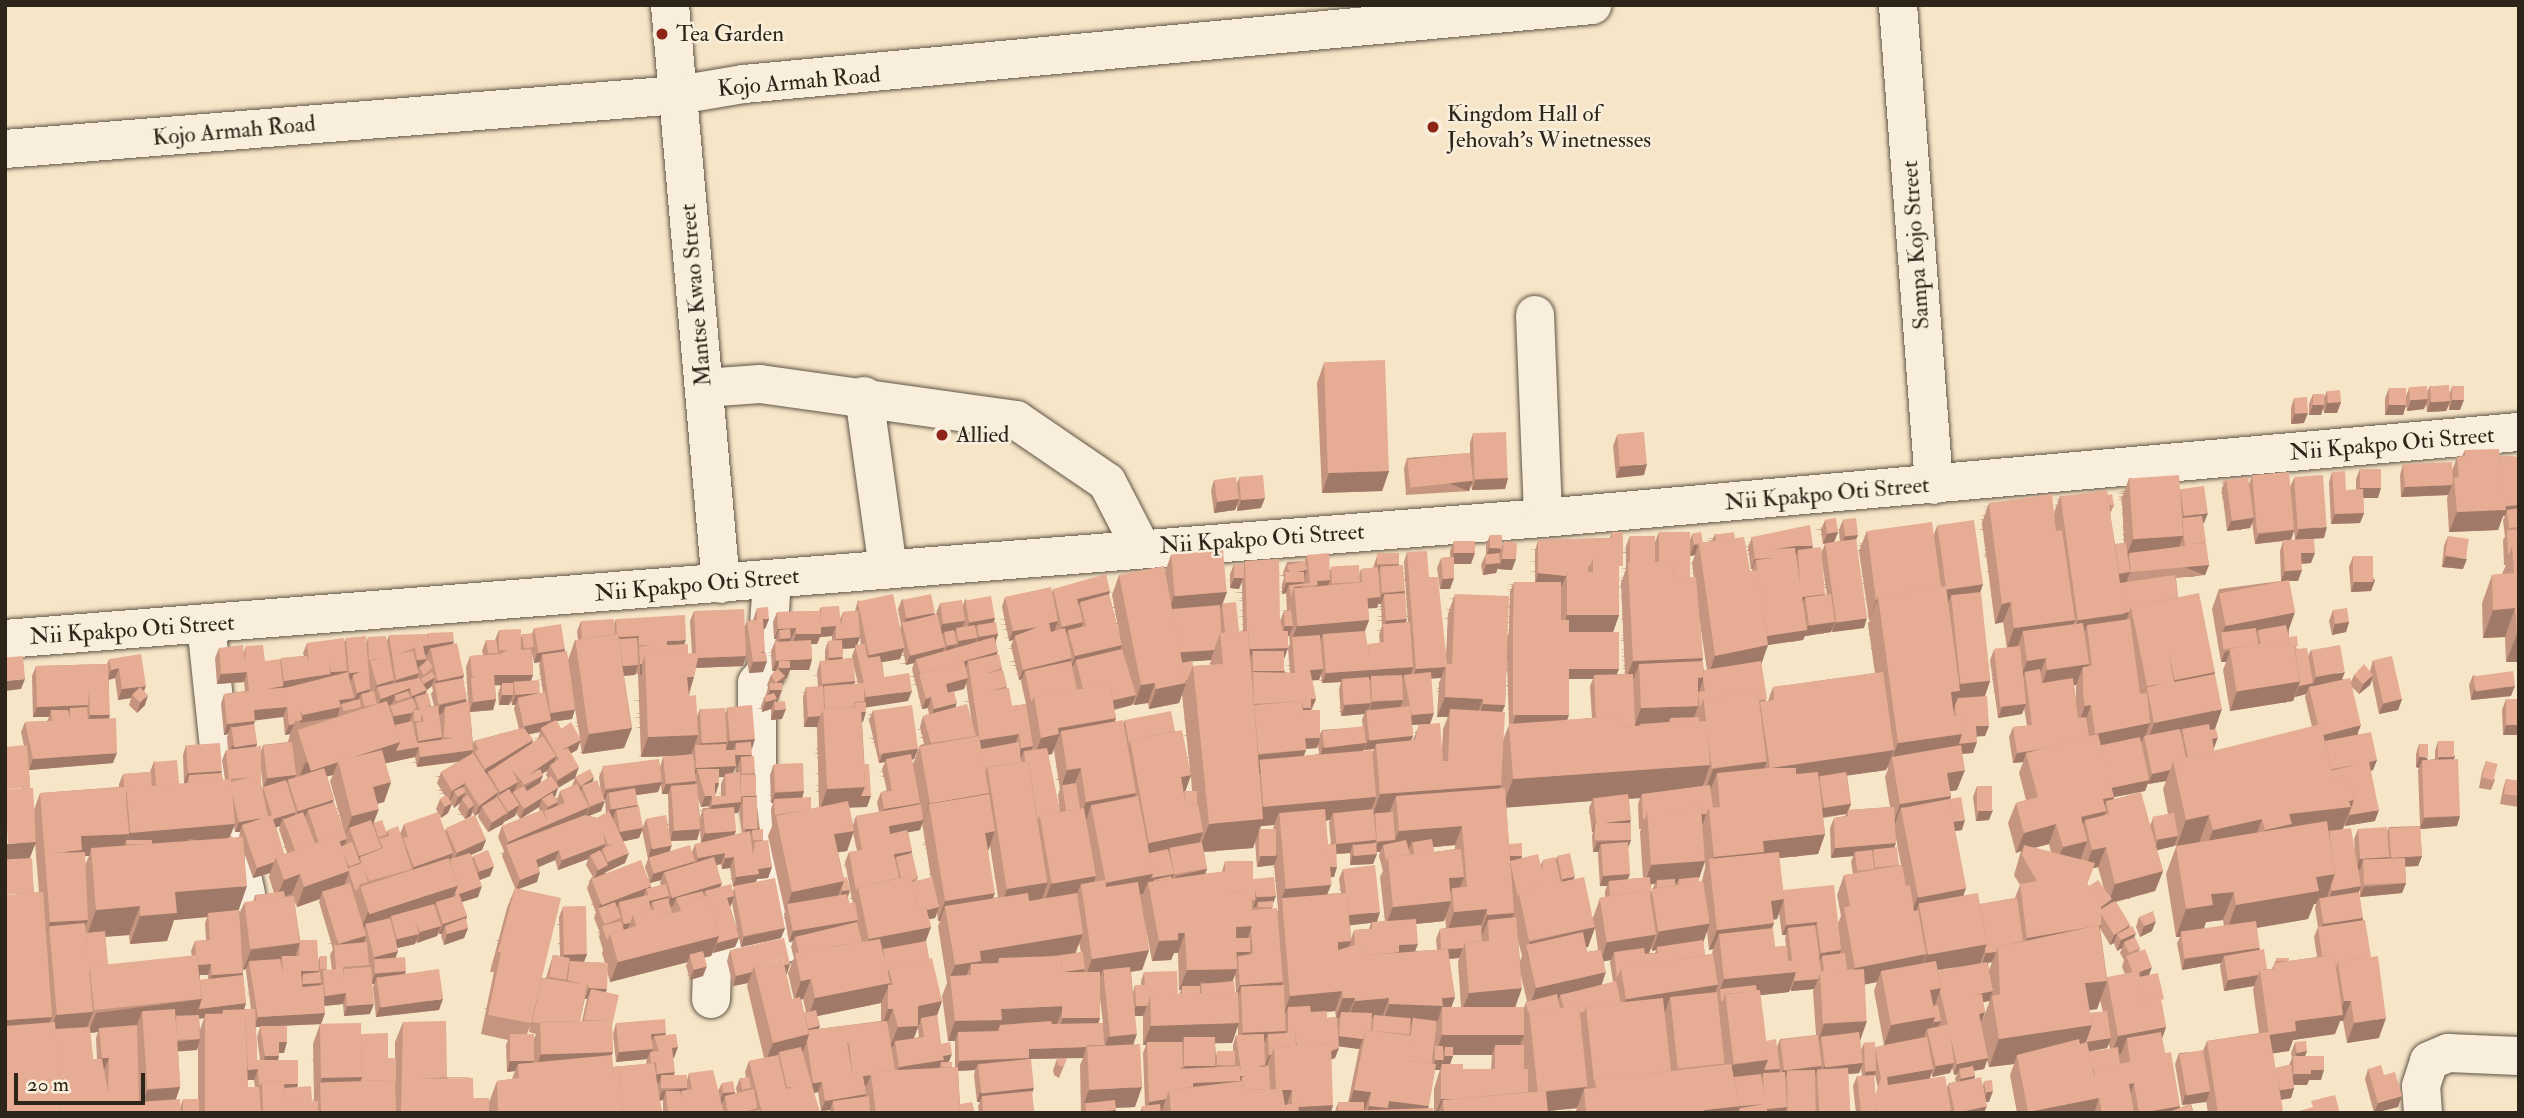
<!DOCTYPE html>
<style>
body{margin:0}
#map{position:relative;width:2524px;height:1118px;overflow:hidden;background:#f6e5c7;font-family:"IM FELL Double Pica",serif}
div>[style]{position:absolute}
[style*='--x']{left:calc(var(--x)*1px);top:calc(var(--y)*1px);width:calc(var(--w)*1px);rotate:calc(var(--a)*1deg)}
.roads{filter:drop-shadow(0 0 2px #605545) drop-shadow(0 0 2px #605545)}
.minor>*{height:38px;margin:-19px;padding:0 19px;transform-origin:19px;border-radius:19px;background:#f9eedb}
.wall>*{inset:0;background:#c6957f}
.shaded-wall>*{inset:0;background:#a17968;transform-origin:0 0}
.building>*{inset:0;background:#e6ad94;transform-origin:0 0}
.dots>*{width:19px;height:19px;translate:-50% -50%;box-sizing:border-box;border:4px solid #f9eedb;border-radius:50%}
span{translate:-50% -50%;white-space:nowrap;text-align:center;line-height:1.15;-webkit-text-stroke:5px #f9eedb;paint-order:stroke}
.poi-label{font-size:23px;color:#2e251a}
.left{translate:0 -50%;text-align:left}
.street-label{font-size:23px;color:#2e251a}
.frame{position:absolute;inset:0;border:7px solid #2e251a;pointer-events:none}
.scale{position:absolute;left:14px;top:1073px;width:131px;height:32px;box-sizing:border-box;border:4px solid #2e251a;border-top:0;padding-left:9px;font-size:21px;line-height:24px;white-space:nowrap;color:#2e251a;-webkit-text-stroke:5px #f9eedb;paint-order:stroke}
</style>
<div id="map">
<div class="roads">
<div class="minor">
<div style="--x:670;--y:5;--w:581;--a:84.97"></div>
<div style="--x:1898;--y:5;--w:481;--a:85.7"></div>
<div style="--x:5;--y:149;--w:675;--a:-4.59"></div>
<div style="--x:678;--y:95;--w:67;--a:-9.5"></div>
<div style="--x:744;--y:84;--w:852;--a:-5.32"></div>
<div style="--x:1535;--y:315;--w:203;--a:87.7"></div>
<div style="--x:704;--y:388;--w:56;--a:-4.1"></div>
<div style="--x:760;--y:384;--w:259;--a:8"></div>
<div style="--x:1016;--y:420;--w:110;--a:34.3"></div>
<div style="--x:1107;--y:482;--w:74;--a:62.7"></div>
<div style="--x:864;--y:396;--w:175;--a:82.1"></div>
<div style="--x:206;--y:624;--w:173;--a:84"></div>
<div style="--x:224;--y:796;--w:100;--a:77.3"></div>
<div style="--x:5;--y:639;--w:1543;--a:-4.5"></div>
<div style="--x:1543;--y:518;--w:980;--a:-5.04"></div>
<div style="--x:711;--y:999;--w:38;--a:-88"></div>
<div style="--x:712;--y:961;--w:75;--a:-13.9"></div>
<div style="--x:785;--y:943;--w:158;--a:-100.2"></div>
<div style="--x:757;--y:788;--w:105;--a:-90"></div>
<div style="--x:757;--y:683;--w:14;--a:-51"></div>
<div style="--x:766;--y:672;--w:92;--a:-86.3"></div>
<div style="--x:2423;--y:1113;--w:27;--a:-94"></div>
<div style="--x:2421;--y:1086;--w:26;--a:-72"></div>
<div style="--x:2429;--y:1061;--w:21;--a:-23"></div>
<div style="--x:2448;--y:1053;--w:71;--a:2.4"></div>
</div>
</div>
<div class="wall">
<div style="clip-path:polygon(1324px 363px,1389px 471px,1382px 491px,1322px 493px,1317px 383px)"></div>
<div style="clip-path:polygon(2430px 386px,2450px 393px,2452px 386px,2460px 410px,2449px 410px,2449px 405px,2446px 411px,2427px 412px,2426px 404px,2424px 409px,2407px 411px,2406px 405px,2403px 415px,2385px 415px,2385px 398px,2389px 388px,2406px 396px,2409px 388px,2427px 392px)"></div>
<div style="clip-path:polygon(2327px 391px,2341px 402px,2337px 413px,2324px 413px,2323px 408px,2321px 415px,2309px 415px,2309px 404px,2313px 394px,2324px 397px)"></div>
<div style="clip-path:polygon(2294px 398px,2304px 423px,2291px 424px,2291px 408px)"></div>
<div style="clip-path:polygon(1473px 433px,1508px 478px,1505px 489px,1472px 490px,1471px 484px,1469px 491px,1406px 495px,1404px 468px,1407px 458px,1470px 453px,1470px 443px)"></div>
<div style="clip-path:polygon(1617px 435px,1644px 475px,1616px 478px,1613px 446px)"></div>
<div style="clip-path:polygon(2465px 450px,2500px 456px,2519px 457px,2519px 662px,2506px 662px,2505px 637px,2483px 638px,2482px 603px,2492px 575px,2502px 574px,2506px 565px,2504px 565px,2503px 540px,2505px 537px,2503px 520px,2505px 516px,2503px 516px,2498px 530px,2449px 532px,2447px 498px,2448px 495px,2401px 497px,2400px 475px,2403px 464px,2452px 471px,2457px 457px,2462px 456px)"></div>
<div style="clip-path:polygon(2360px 469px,2378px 498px,2363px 498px,2364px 513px,2360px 523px,2331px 524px,2329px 482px,2332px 472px,2346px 490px,2356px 490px,2356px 479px)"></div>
<div style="clip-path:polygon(evenodd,2252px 476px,2290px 487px,2294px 478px,2324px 538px,2295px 540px,2294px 531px,2291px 540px,2311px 563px,2301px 564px,2298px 581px,2289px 581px,2289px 637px,2297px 649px,2308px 656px,2311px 650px,2342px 679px,2351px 682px,2354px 675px,2370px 671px,2373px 660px,2402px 699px,2398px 710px,2379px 714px,2372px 680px,2370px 685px,2359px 694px,2352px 687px,2358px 734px,2377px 760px,2373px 770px,2371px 771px,2375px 821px,2345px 826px,2345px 825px,2343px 829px,2355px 848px,2354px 839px,2358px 829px,2387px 831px,2389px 827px,2420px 826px,2418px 770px,2419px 768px,2416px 767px,2416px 754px,2419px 744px,2427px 760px,2435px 759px,2435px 751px,2438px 741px,2455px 756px,2454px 759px,2457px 826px,2420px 829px,2422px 856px,2418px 866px,2405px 867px,2406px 883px,2402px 893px,2360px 897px,2360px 889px,2359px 892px,2379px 1038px,2347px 1043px,2343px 1021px,2340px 1021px,2335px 1034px,2293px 1040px,2289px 1051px,2273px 1053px,2275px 1068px,2289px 1065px,2292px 1058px,2291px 1053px,2295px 1042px,2307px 1051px,2305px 1056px,2321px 1080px,2309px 1080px,2307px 1085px,2294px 1085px,2294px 1088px,2291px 1098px,2281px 1100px,2282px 1113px,2208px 1113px,2206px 1101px,2191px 1104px,2194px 1113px,2017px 1113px,2010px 1075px,2014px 1064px,1989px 1067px,1987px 1060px,1984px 1069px,1974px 1071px,1975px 1076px,1974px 1079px,1983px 1086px,1984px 1081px,1989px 1102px,1986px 1102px,1984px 1113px,1856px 1113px,1853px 1086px,1857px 1076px,1862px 1076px,1861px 1068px,1859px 1073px,1848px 1074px,1850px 1113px,1575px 1113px,1577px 1108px,1548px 1111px,1548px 1113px,1434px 1113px,1434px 1089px,1441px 1066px,1440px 1070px,1435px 1070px,1428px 1108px,1433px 1113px,1140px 1113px,1142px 1106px,1145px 1106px,1143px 1053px,1146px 1045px,1143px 1045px,1143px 1016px,1135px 1016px,1134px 1044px,1135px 1107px,1116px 1108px,1115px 1113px,1081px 1113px,1080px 1065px,1083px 1058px,1067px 1058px,1059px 1078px,1054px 1075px,1053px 1070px,1057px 1059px,1064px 1058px,1028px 1059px,1034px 1113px,979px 1113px,978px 1106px,980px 1102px,977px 1102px,974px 1075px,975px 1070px,958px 1071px,960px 1104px,975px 1113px,829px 1113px,830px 1110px,821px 1111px,818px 1092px,814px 1093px,820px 1113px,663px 1113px,663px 1100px,660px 1101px,662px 1113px,5px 1113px,24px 746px,21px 732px,25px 722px,47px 721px,49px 717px,33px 717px,32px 676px,36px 666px,107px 664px,109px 659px,144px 691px,145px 705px,137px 713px,129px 705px,131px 698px,118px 700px,115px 678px,109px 680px,109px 719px,113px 763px,29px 770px,30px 788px,34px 810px,40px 793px,119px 787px,119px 784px,123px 774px,150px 772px,154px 761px,179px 785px,185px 784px,186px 783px,184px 783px,183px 755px,186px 745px,221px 773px,223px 780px,225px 780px,222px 760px,226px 750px,228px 750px,227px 737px,228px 734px,224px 735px,221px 704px,224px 694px,245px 691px,244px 682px,217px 684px,215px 658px,219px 648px,244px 652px,246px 646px,265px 661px,280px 661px,281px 658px,304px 656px,303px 653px,307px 643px,345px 641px,346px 638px,366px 643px,368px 637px,387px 641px,389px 635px,427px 635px,428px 633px,453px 643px,464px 675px,463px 678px,466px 701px,468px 701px,466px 667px,470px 656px,483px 655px,482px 651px,486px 640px,495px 640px,499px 630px,521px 638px,522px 634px,532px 634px,534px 628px,565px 649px,565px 651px,568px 660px,575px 640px,578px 640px,577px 631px,581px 621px,614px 624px,616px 619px,684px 644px,688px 654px,692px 654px,690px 621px,694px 611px,745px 626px,747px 621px,753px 620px,757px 608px,769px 619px,765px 629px,764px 629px,764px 653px,767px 661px,763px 672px,749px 673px,746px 654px,743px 666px,696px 668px,689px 696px,697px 716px,700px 709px,726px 712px,727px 707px,751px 749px,751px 756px,755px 773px,756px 797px,760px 830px,772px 867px,768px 878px,757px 879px,756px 882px,785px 928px,781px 938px,741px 947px,739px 938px,735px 947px,713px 953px,713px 952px,711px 956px,705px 957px,703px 976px,690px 980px,686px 965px,688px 962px,610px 982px,607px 971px,606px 992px,612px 1026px,611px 1055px,613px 1067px,646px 1064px,647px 1059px,616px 1062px,613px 1034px,616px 1023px,666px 1033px,665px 1035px,678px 1047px,673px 1058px,673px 1076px,687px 1080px,689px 1073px,718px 1091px,722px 1083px,735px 1092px,734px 1093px,737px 1093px,736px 1088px,740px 1078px,746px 1078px,745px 1072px,749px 1061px,764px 1058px,747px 986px,748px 983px,733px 986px,727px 961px,730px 950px,786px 974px,792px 999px,794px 999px,788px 973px,794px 958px,791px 947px,793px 941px,789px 942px,784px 914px,785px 912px,768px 836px,772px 826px,771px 809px,773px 803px,771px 803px,770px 775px,774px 764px,804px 791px,802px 798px,811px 809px,819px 807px,817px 727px,804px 727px,803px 697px,806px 687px,818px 687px,817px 672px,820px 661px,825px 661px,825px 651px,828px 641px,832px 641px,832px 636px,820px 637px,817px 644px,811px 644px,812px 659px,809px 670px,790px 670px,787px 678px,784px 679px,782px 684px,782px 690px,778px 700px,776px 700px,775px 702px,782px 719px,771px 720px,771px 709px,762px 712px,761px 706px,765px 696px,766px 695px,768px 687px,767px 685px,771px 675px,775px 671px,772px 671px,771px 651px,776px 639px,774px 639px,773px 622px,777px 612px,819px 611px,821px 607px,840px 619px,843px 612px,855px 611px,858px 600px,900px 629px,901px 625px,898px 609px,902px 599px,935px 615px,936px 614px,940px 603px,963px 605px,965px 599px,995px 618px,994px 622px,998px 634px,996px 641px,997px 655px,1002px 668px,1002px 671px,1012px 706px,1026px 704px,1021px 681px,1022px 679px,1019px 680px,1011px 646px,1013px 640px,1009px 641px,1002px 607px,1005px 597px,1052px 592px,1053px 589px,1110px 591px,1109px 594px,1120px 637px,1112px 595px,1119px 575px,1165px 572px,1171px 555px,1227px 592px,1223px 603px,1239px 632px,1243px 631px,1242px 582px,1239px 589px,1230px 588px,1230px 574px,1234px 564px,1244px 565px,1245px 561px,1280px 621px,1284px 611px,1287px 611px,1286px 593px,1282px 594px,1282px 584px,1284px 578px,1283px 573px,1287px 562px,1305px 561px,1307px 555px,1330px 571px,1331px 568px,1359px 575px,1361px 569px,1373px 568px,1377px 556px,1399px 566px,1405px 593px,1406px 622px,1408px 622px,1404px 562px,1407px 552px,1429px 577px,1446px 656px,1448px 614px,1455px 594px,1507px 637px,1509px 632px,1510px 592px,1514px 582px,1535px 582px,1535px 551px,1538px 540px,1610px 538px,1612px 532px,1619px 576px,1619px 615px,1613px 632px,1617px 674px,1625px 674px,1621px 583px,1626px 569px,1626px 546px,1630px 536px,1655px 542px,1659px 532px,1690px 540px,1692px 534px,1703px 543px,1712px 541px,1715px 534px,1735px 539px,1750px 571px,1752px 571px,1752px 569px,1751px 569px,1748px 548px,1752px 537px,1813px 546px,1812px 548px,1821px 554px,1825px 544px,1823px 544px,1821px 530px,1825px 520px,1838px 532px,1834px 542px,1840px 541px,1839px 530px,1843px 520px,1856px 539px,1864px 628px,1832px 632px,1832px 629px,1831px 632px,1805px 636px,1803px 640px,1768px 645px,1761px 662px,1766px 701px,1768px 701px,1773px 687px,1875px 673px,1868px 624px,1870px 620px,1869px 620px,1859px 551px,1867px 531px,1934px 535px,1937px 526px,1983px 584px,1980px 592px,1990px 681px,1985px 696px,1985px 736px,1977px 736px,1973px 753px,1962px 754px,1957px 790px,1950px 791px,1951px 796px,1950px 799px,1962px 830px,1955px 831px,1966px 888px,1963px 895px,1980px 904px,2015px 898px,2020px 885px,2014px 875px,2021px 851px,2016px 853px,2008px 823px,2016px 803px,2026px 800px,2019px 773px,2023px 762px,2013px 763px,2009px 737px,2013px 727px,2027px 726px,2024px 708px,2022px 714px,1998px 718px,1990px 660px,1994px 650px,2007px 648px,2003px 622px,1995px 624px,1982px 523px,1989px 503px,2054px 514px,2060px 496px,2108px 495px,2114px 505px,2110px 514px,2115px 544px,2124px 543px,2122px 498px,2129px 478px,2180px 489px,2204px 523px,2203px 523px,2205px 543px,2209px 565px,2205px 575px,2176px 578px,2178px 597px,2215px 672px,2214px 675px,2214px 751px,2312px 727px,2305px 697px,2306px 694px,2295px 697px,2295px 696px,2293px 701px,2230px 711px,2223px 670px,2226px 662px,2221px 662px,2212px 609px,2219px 589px,2281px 581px,2280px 551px,2283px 541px,2255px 544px,2252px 523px,2250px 528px,2227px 531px,2222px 490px,2226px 480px,2249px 484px,2252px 476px,1690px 552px,1690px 556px,1695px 555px,1692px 563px,1694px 577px,1690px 578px,1690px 552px,2252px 476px,1821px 554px,1827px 595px,1824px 595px,1821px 554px,2252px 476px,1378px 604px,1381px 604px,1382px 626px,1379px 635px,1380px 643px,1367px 646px,1365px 631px,1369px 620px,1368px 608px,1377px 608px,1378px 604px,2252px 476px,1699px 616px,1707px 670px,1704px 670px,1702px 661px,1703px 658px,1699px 616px,2252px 476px,860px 636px,861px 645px,857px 645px,860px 637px,860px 636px,2252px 476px,1288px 636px,1289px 636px,1290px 644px,1288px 648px,1290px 673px,1284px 672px,1284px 658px,1288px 648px,1288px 636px,2252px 476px,855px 648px,852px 656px,852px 658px,842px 659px,843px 649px,855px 648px,2252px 476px,903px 651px,906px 665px,914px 663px,912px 669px,922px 709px,928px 708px,929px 715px,923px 716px,920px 727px,924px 744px,920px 745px,913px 764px,912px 760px,914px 759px,918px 749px,873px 710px,869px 720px,879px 763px,885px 762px,882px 769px,887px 791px,881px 792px,877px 802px,879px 812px,856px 816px,853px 825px,849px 807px,867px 807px,862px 722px,866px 707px,908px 701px,884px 677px,882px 662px,900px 659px,903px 651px,2252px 476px,532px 652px,534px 663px,540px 662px,539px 665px,543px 693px,539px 693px,531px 680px,533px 675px,532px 652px,2252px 476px,1507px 656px,1509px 725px,1503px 740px,1502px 712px,1505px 705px,1507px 656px,2252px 476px,1211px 660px,1210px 665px,1193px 666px,1192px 661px,1211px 660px,2252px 476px,853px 662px,858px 684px,854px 684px,855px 681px,853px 662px,2252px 476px,636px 672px,636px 674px,638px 674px,641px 757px,679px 756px,663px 757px,660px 767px,603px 767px,599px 777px,601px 793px,593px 782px,576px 777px,571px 753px,577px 750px,580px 741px,582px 754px,624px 748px,632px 728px,624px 676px,635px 675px,636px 672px,2252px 476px,1321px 674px,1322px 683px,1341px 682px,1339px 689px,1341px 716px,1364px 714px,1362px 720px,1363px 727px,1322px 730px,1320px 734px,1310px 711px,1312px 709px,1316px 699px,1312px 680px,1319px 680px,1321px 674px,2252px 476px,1431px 678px,1441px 678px,1439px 683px,1437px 717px,1448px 717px,1443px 729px,1442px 750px,1419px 725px,1413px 740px,1411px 741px,1413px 736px,1412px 725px,1430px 724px,1431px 678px,2252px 476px,1569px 679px,1593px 679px,1590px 686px,1592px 718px,1567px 720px,1569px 679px,2252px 476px,966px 683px,972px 723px,956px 707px,949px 693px,964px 689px,966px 683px,2252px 476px,495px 685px,501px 685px,498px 694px,499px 705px,509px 705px,511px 701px,512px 705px,515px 705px,514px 709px,519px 729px,474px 741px,473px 744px,470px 712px,493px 710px,496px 699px,495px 685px,2252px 476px,2074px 685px,2076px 685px,2076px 700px,2074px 685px,2252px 476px,432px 686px,433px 691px,431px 694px,434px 706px,431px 706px,426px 693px,427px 690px,432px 686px,2252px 476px,1183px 691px,1182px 694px,1190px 770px,1175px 731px,1125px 720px,1123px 723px,1115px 721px,1116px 718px,1114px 710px,1132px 705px,1133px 703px,1134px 705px,1148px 703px,1149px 709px,1179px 703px,1183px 691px,2252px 476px,575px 709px,580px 738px,561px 729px,557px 721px,572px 719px,575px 709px,2252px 476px,283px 716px,285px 735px,290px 734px,288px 742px,263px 745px,261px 751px,256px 747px,257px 744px,254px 724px,255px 720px,283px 716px,2252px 476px,540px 732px,538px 739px,532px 743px,533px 740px,529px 734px,540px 732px,2252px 476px,1318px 744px,1319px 754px,1304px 756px,1306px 749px,1317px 748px,1318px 744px,2252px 476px,1055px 747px,1054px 751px,1060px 789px,1058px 795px,1060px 812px,1048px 755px,1052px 754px,1055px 747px,2252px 476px,1364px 748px,1364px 750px,1374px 749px,1372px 753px,1363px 751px,1364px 748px,2252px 476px,415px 757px,417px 767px,458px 762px,441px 772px,437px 783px,445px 796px,440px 799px,436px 809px,441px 818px,448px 813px,452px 804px,454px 808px,460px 803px,458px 809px,465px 819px,471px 816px,472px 812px,475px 816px,446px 829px,445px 831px,404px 824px,400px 834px,388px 830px,387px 832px,374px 822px,378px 803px,384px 802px,391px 782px,385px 763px,415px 757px,2252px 476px,735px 765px,738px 765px,737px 773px,733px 773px,735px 765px,2252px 476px,1887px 767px,1888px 769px,1885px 777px,1890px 807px,1849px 810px,1851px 804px,1847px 775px,1886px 770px,1887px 767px,2252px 476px,261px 769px,263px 787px,262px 789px,261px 784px,261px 769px,2252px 476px,548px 770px,546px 775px,548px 778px,540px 783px,543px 775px,542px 774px,548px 770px,2252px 476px,333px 775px,330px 781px,343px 827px,333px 802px,334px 799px,327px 776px,333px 775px,2252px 476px,1191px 776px,1192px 791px,1185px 791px,1191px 776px,2252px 476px,719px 777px,724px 777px,721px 784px,721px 796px,715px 796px,719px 783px,719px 777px,2252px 476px,575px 778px,572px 786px,560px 791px,557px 800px,555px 797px,558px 788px,575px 778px,2252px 476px,2166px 781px,2163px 789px,2168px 814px,2153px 818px,2150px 826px,2114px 800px,2114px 797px,2145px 791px,2148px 783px,2148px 784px,2166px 781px,2252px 476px,661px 783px,662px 794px,668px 794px,669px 831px,646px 819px,643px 827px,637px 806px,636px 795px,658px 792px,661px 783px,2252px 476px,698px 798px,701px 807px,709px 806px,708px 808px,703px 808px,700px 818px,698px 798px,2252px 476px,1640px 798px,1638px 804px,1639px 829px,1641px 829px,1640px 832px,1643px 878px,1628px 879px,1628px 848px,1631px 840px,1629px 799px,1640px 798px,2252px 476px,604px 800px,605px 800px,606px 813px,597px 818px,589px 816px,601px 811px,604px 800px,2252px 476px,1592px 801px,1589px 808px,1592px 832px,1593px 832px,1592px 836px,1593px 852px,1598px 852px,1598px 854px,1600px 886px,1607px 886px,1605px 891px,1605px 897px,1600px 898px,1593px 918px,1574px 880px,1557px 856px,1556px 859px,1543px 860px,1541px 865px,1521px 858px,1522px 856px,1509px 844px,1506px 807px,1592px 801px,2252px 476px,539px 807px,539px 809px,540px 811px,522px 818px,539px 807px,2252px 476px,739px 808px,742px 833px,734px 835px,734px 813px,738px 813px,739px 808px,2252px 476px,479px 813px,478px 817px,488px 832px,503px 824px,504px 821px,504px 822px,515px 816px,516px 813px,520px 819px,502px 826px,498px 837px,504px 851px,502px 856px,515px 888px,507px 908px,490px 972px,494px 972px,481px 1034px,508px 1040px,506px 1045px,507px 1072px,515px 1071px,512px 1079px,497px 1081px,489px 1102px,473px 1098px,447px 1077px,403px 1022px,395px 1042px,395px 1058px,388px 1058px,361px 1034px,320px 1024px,313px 1044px,314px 1098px,313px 1102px,312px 1102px,297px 1087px,298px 1084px,278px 1060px,279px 1053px,284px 1053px,279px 1026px,321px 1024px,325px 1013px,324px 1006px,343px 1004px,344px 1016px,370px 1014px,372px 984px,374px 984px,373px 987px,376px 1017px,439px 1010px,405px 973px,395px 958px,398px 951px,397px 948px,415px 944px,416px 941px,417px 943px,437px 936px,438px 932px,439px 934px,442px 934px,441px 936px,444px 945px,464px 938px,468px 928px,466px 920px,467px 916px,462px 902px,478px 897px,480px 880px,490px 876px,473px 856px,472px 858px,471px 855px,482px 850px,486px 840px,475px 816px,479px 813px,2252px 476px,1846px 814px,1845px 816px,1834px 818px,1830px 828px,1831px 858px,1853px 856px,1851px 862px,1853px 874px,1844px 875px,1837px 895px,1841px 916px,1838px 923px,1783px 890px,1779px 858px,1818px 854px,1825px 834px,1823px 818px,1846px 814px,2252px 476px,1330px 820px,1329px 823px,1331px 844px,1327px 845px,1326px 821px,1330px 820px,2252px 476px,922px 823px,931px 878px,916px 881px,918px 878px,911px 854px,912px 851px,908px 832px,920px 830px,922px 823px,2252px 476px,1274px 825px,1273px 829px,1260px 829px,1261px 826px,1274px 825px,2252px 476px,234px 826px,235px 832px,240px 832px,239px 837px,233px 838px,230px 836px,234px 826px,2252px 476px,280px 826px,279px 829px,287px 853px,284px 854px,276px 827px,280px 826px,2252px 476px,642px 830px,648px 859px,645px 867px,649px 879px,605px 873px,625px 863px,623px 841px,639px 838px,642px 830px,2252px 476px,700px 830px,701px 843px,695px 844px,692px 852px,670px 851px,671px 841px,697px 840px,700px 830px,2252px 476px,853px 832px,857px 851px,849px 852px,845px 862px,852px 900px,853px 900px,852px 903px,849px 903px,838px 852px,847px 851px,853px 832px,2252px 476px,1896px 838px,1901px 865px,1899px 865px,1894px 847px,1896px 838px,2252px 476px,1255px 841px,1257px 867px,1274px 865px,1278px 909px,1278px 911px,1272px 909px,1273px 904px,1253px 879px,1225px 861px,1222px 872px,1205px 874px,1207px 869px,1204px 852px,1253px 848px,1255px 841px,2252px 476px,35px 843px,39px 892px,34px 893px,30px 858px,35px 843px,2252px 476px,2049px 844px,2051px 852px,2034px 848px,2049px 844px,2252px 476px,1455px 845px,1455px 849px,1434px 852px,1433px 847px,1455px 845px,2252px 476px,2175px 845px,2176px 847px,2166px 874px,2176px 937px,2180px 937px,2177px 943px,2182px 970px,2221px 963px,2220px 966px,2224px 991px,2254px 986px,2253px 990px,2259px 1033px,2207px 1041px,2203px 1051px,2179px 1053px,2175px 1064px,2182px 1105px,2189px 1104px,2180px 1108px,2165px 1053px,2162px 1038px,2166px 1027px,2162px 1005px,2139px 951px,2140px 948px,2129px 928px,2130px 925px,2116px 902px,2155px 891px,2163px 871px,2157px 850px,2174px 846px,2175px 845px,2252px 476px,990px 846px,998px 897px,993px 898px,988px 851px,990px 846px,2252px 476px,1377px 852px,1380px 852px,1379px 856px,1383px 871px,1380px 877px,1385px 921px,1377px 922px,1343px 869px,1339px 879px,1341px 893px,1327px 894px,1331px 885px,1330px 877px,1334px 877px,1336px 854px,1350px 853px,1350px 865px,1373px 864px,1377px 852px,2252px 476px,245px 855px,253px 878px,270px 873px,269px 877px,274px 893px,255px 895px,253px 902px,244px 903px,239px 915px,238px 910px,245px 855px,2252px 476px,85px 856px,89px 856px,85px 865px,85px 856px,2252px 476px,588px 859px,586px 865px,593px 877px,591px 878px,587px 888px,596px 913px,594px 918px,600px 933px,599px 937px,603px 950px,602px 953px,605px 963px,584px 962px,587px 954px,563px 907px,559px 917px,560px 956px,553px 955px,546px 978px,542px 978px,518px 889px,537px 882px,539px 867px,555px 860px,558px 870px,588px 859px,2252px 476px,1705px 861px,1705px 868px,1702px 881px,1699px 882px,1699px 879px,1705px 861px,2252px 476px,721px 864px,722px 869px,730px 868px,733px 887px,735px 887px,733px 891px,720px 887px,717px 865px,721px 864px,2252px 476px,2098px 867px,2104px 889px,2089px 886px,2087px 884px,2093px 868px,2098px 867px,2252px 476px,661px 880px,660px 882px,661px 885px,651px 888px,651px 886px,650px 883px,661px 880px,2252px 476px,1651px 884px,1655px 884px,1651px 892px,1651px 884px,2252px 476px,320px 899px,319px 902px,333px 949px,330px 955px,332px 970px,327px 970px,320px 956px,318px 961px,300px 940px,294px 900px,297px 907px,320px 899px,2252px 476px,732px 903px,737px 929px,730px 907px,732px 903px,2252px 476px,2314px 904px,2316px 904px,2315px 908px,2318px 927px,2314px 937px,2317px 957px,2289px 961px,2276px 960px,2272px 969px,2267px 969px,2259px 950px,2257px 928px,2308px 919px,2314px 904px,2252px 476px,1779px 912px,1782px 935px,1786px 935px,1785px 938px,1786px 946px,1775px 947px,1772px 928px,1774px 923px,1773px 920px,1777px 919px,1779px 912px,2252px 476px,937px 913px,938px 921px,940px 921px,938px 926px,947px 983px,942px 996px,948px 1041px,955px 1041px,955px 1067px,952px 1067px,949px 1062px,941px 1044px,937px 1016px,942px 1001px,929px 959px,926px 941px,931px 927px,929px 919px,935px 918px,937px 913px,2252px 476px,1445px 916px,1446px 928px,1440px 929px,1436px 939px,1437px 950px,1415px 951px,1416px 924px,1444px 921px,1445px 916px,2252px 476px,207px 917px,205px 923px,206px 940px,195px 941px,191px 951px,192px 956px,108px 966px,105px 937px,129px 935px,130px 944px,167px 941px,174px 920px,207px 917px,2252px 476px,1144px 918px,1152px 961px,1171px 960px,1174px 953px,1178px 953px,1179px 990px,1181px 990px,1179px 995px,1178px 995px,1144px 972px,1141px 982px,1141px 985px,1135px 985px,1133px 993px,1131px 972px,1142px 970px,1149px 950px,1144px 918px,2252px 476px,2223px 920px,2224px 926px,2204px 929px,2206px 922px,2223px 920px,2252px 476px,1371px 923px,1369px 929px,1354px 930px,1351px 939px,1350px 925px,1371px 923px,2252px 476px,1595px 928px,1598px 950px,1587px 952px,1586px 947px,1588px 947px,1595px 928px,2252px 476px,2100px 928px,2110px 945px,2114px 943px,2117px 951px,2122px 948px,2120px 953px,2124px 960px,2122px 967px,2125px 974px,2107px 978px,2100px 928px,2252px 476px,1707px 931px,1709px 950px,1713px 949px,1712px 954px,1705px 955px,1703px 942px,1707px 931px,2252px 476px,1518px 940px,1522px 956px,1520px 961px,1518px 940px,2252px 476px,1079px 943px,1081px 952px,1076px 953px,1079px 943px,2252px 476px,1651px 947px,1652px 951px,1656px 950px,1655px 953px,1649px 953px,1651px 947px,2252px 476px,1459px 958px,1458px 962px,1461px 1007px,1451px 1007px,1455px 997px,1449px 959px,1459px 958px,2252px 476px,1611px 960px,1610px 962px,1613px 982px,1602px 985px,1604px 961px,1611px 960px,2252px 476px,1992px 962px,1989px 970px,1988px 963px,1992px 962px,2252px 476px,1963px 966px,1938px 971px,1938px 970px,1963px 966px,2252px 476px,246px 969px,246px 971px,251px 1009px,244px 1009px,246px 1003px,243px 975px,243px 970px,246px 969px,2252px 476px,200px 975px,208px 975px,208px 979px,200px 980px,200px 975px,2252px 476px,1235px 975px,1236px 992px,1235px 992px,1232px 981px,1235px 975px,2252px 476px,1521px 976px,1527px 1001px,1526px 1002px,1524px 1008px,1515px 1007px,1521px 976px,2252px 476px,1877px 982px,1874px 991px,1884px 1045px,1875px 1048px,1864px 1043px,1861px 1050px,1860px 1040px,1865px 984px,1877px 982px,2252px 476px,1790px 989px,1791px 991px,1814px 989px,1813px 991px,1816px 1035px,1780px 1039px,1777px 1047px,1766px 1041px,1760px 995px,1789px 992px,1790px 989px,2252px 476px,585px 998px,587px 999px,582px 1021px,580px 1021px,585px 998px,2252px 476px,1100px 998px,1103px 1023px,1098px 1023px,1100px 998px,2252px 476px,801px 999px,803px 999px,806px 1012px,804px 1013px,801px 999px,2252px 476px,2100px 1000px,2103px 1012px,2090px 1013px,2089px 1010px,2097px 1009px,2100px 1000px,2252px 476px,1989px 1001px,1989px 1003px,1981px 1024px,1985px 1012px,1983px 1002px,1989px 1001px,2252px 476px,881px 1003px,881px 1021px,818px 1029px,820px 1026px,817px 1016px,881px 1003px,2252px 476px,1335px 1011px,1336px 1017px,1327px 1018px,1327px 1012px,1335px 1011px,2252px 476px,204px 1018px,200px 1030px,199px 1019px,204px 1018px,2252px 476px,530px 1026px,529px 1032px,536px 1034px,534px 1039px,527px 1034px,530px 1026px,2252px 476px,1238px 1026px,1238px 1035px,1236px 1035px,1233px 1045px,1233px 1051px,1217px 1052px,1216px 1056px,1215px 1043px,1232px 1043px,1238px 1026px,2252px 476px,256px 1027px,260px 1027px,257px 1037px,260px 1060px,257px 1060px,256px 1027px,2252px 476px,918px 1028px,919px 1037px,914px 1038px,918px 1028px,2252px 476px,98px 1032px,96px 1038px,97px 1059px,93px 1059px,90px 1033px,98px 1032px,2252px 476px,2109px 1044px,2110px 1049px,2089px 1052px,2107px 1048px,2109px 1044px,2252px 476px,198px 1046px,198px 1099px,183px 1099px,180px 1108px,176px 1099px,180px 1087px,178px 1051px,197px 1050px,198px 1046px,2252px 476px,1339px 1046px,1359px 1049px,1348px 1103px,1338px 1103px,1335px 1111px,1331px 1111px,1331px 1059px,1335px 1058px,1339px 1046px,2252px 476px,1453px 1055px,1492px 1055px,1491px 1069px,1463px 1069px,1450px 1064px,1453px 1055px,2252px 476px,1952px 1068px,1954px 1075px,1957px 1074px,1955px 1079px,1956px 1082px,1949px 1083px,1947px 1087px,1930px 1078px,1932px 1073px,1932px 1077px,1950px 1073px,1952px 1068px,2252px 476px,1875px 1074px,1878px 1089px,1875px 1095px,1874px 1077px,1875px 1074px,2252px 476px,248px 1080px,254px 1080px,255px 1087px,248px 1087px,248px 1080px)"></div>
<div style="clip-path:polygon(1239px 478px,1261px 508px,1237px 511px,1237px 505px,1235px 510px,1214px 513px,1211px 490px,1214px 480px,1237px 483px)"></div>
<div style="clip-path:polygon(1490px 535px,1501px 549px,1504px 541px,1512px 570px,1498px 569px,1498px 566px,1496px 573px,1483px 575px,1481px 565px,1486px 554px,1486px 545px)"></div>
<div style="clip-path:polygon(2448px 536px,2463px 569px,2442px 567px,2444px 546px)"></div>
<div style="clip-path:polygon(1454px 541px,1471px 564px,1454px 564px,1450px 589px,1440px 589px,1437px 568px,1441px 558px,1450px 557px,1450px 551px)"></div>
<div style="clip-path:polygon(2353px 556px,2375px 580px,2371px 591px,2351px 592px,2349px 567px)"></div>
<div style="clip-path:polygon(2333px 610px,2349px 622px,2346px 632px,2332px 635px,2329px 621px)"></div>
<div style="clip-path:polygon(2473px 675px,2511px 696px,2471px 700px,2469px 685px)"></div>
<div style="clip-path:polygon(2506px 699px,2519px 699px,2503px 735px,2502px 710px)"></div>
<div style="clip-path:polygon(2486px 761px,2495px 780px,2491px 790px,2479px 788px,2482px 772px)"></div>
<div style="clip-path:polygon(2506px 779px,2519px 781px,2519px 807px,2500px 804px,2503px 789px)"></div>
<div style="clip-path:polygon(1977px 786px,1989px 820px,1976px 821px,1973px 797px)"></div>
<div style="clip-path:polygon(2139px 917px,2152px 931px,2140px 937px,2136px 927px)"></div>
<div style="clip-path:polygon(2368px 1069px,2384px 1075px,2398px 1107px,2374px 1113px,2365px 1079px)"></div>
</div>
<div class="shaded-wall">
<div style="clip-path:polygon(2428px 399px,2424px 409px,2407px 411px,2411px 400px)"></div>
<div style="clip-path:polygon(2452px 400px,2464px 400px,2460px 410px,2449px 410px)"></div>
<div style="clip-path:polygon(2450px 401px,2446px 411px,2427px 412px,2430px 402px)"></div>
<div style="clip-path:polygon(2341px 402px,2337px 413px,2324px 413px,2327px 403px)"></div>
<div style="clip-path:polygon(2313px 405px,2324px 405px,2321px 415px,2309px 415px)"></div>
<div style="clip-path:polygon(2389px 405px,2406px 405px,2403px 415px,2385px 415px)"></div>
<div style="clip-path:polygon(2295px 413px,2308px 413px,2304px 423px,2291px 424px)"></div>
<div style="clip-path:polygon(1647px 464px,1644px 475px,1616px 478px,1620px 467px)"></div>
<div style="clip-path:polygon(1389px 471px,1382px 491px,1322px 493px,1329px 473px)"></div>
<div style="clip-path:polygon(1508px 478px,1505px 489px,1472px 490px,1475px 480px)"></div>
<div style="left:1473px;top:481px;width:11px;height:63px;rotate:112deg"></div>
<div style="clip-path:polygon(2452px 485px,2448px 495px,2401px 497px,2405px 487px)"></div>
<div style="clip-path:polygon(2360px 488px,2381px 488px,2378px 498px,2356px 498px)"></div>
<div style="clip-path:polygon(1265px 498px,1261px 508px,1237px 511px,1241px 500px)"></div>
<div style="clip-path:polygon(1239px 499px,1235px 510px,1214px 513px,1217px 502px)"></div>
<div style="clip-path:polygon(2519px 505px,2519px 515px,2507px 510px,2505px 516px,2503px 516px,2498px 530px,2449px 532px,2457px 512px)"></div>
<div style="clip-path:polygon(2208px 513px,2204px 523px,2182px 527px,2181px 517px)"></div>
<div style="clip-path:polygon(2364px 513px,2360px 523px,2331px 524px,2335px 514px)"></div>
<div style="clip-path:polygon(2254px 518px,2250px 528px,2227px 531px,2231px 521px)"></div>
<div style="clip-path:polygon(2327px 527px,2324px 538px,2295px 540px,2299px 529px)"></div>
<div style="clip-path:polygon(2294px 530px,2291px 540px,2255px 544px,2259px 534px)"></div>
<div style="clip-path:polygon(1838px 532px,1834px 542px,1823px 544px,1827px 534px)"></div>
<div style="clip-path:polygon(1858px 535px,1854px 545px,1841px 546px,1845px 536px)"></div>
<div style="clip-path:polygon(2183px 536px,2176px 556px,2129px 553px,2127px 559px,2125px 559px,2133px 539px)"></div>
<div style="clip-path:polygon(1694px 545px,1698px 545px,1695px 555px,1690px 556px)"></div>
<div style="clip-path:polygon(1796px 546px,1813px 546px,1809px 557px,1798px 550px,1796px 556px,1756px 560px,1752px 569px,1751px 569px,1755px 559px,1774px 549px)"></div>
<div style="clip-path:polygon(1489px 548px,1501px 549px,1497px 559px,1486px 559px)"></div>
<div style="clip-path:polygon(1454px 553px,1475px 553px,1471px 564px,1450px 564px)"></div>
<div style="clip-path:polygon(2301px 553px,2315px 553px,2311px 563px,2297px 564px)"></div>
<div style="clip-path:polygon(2446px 556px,2467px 559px,2463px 569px,2442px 567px)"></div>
<div style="clip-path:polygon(1502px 559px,1516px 559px,1512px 570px,1498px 569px)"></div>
<div style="clip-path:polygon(1500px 563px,1496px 573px,1483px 575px,1486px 564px)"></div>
<div style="clip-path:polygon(1399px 564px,1396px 574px,1380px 567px,1377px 576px,1374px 576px,1378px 566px)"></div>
<div style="left:2209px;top:565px;width:11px;height:78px;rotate:112deg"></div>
<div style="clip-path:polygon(1307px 570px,1303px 580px,1286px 576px,1288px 571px)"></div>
<div style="clip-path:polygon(2302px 570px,2298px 581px,2281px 581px,2285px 571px)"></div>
<div style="clip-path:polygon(2130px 572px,2126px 583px,2113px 585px,2117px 575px)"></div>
<div style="clip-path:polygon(1538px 573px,1566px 576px,1562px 586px,1535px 584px)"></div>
<div style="clip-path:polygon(1234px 578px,1243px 578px,1239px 589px,1230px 588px)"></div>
<div style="clip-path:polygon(1454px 578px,1450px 589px,1440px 589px,1443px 579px)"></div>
<div style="clip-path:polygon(1330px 580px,1326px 591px,1314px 592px,1317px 581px)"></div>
<div style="clip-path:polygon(2375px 580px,2371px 591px,2351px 592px,2354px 582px)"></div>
<div style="clip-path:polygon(1304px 582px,1301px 592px,1294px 587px,1289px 585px,1286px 593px,1282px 594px,1286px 583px)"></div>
<div style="clip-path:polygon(1983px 584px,1976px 604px,1951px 596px,1946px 608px,1946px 589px)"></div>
<div style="clip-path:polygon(1110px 591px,1106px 602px,1080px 602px,1078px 608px,1077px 599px)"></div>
<div style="clip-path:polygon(1405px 591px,1402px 602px,1384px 595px,1381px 604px,1378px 604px,1382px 594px)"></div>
<div style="clip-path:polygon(1227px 592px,1219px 612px,1167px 616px,1174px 596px)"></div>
<div style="clip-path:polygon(1825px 594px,1821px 604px,1805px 598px,1801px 606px,1802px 597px)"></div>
<div style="clip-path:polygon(1380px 597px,1377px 608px,1360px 609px,1364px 599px)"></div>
<div style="clip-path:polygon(1876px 600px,1877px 600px,1869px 620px)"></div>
<div style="clip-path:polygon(2011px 602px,2003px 622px,1995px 624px,2002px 604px)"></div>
<div style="clip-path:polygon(2515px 608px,2505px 637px,2483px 638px,2493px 610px)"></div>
<div style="clip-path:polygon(2129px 612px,2126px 622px,2087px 625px,2082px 638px,2071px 640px,2078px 620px)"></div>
<div style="clip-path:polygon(2295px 612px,2288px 632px,2258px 630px,2255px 638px,2222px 634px,2226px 624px)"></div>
<div style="clip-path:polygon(935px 613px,931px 624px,903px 626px,906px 618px)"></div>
<div style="clip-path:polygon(1567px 615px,1619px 615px,1612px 635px,1560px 635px)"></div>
<div style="clip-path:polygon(995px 618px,991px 629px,977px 625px,974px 632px,965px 633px,969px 623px)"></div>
<div style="clip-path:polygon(1867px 618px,1864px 628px,1832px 632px,1836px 622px)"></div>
<div style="clip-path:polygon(763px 619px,769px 619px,765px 629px,760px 629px)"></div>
<div style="clip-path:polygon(1407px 619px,1403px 629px,1383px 631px,1386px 621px)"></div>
<div style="clip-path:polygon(1369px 620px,1361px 640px,1323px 634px,1319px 644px,1292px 639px,1297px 626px)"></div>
<div style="clip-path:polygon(2075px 620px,2068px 640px,2023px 631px,2018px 646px,2007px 648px,2014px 628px)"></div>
<div style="clip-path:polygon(965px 621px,961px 631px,956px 629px,955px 632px,939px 634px,942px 624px)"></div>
<div style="clip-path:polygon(1058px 621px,1054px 632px,1045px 634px,1049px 623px)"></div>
<div style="clip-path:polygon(1083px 622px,1079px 632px,1068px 630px,1066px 636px,1059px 638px,1062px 627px)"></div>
<div style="clip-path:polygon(1835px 622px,1831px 632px,1805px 636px,1803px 640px,1768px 645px,1761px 665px,1708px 676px,1715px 656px,1765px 636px,1807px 630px,1808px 626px)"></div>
<div style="clip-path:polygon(2349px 622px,2346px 632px,2332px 635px,2335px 624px)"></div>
<div style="clip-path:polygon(836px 626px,832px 636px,820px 637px,817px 644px,792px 645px,796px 634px,821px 627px)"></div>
<div style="clip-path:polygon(1285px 626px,1293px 626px,1289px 636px,1282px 637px)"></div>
<div style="clip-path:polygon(1038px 627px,1015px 636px,1013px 640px,1009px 641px,1013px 631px)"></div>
<div style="clip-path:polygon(796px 628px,787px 648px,776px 649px,780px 639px,779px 630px,776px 639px,774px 639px,778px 629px)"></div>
<div style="clip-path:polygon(998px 634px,994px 645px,975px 648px,978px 637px)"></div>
<div style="clip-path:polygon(2517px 634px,2519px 634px,2519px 662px,2506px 662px)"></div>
<div style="clip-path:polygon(639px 636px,635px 646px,617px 637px)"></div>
<div style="clip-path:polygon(860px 637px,856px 648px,855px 645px,855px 648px,832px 649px,836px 639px)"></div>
<div style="clip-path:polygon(977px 638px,973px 648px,955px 651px,959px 641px)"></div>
<div style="clip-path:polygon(686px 640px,682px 650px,663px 651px,667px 641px)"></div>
<div style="clip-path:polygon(454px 641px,450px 651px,430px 648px,427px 655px,419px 656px,423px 646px)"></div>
<div style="clip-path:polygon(957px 644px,953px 654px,943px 656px,947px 646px)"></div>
<div style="clip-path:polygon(1122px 645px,1119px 655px,1076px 660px,1073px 666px,1071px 667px,1075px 656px)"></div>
<div style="clip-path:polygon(945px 647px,941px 657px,916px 659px,914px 663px,906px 665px,910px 655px)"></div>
<div style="clip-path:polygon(904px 648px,900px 659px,866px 665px,869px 655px)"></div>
<div style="clip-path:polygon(1288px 648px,1284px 659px,1253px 651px,1250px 659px,1247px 649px)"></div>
<div style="clip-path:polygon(565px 649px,561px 659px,542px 654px,540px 662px,534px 663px,537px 653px)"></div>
<div style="clip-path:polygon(1214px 650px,1211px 660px,1171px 663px,1175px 653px)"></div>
<div style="clip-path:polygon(765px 651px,761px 662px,767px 661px,763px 672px,749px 673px,753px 662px,760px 653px)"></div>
<div style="clip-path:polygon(998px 651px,994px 662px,968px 661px,965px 669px,919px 674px,916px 682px,920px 672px)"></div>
<div style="clip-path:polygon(2230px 651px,2226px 662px,2221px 662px,2225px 652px)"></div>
<div style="clip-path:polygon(746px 656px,743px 666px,692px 668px,696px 658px)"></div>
<div style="clip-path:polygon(843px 657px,839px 667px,825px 668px,829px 658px)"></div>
<div style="clip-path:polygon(1072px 658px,1068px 668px,1025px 671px,1022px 679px,1019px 680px,1023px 670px)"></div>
<div style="clip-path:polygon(1703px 658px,1695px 678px,1639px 664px,1633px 680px,1625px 681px,1633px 661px)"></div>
<div style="clip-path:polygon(2046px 658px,2038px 678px,2025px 672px,2021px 680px,2019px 681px,2027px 661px)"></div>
<div style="clip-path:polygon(426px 659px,422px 669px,419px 667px,418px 670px,414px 670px,417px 660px)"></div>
<div style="clip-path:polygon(812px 659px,809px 670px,790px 670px,787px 678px,784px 679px,781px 686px,782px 690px,778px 700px,776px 700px,774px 705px,774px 702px,771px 709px,762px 712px,770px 690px,776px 683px,776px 679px,779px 669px,779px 662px,776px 671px,772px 671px,776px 661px)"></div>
<div style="left:640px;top:664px;width:2px;height:11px"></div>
<div style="clip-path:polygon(2089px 664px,2083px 680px,2083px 667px,2076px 685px,2040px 690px,2047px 670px)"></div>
<div style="clip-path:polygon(638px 665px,635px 675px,616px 676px,619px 666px)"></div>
<div style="clip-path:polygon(1413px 667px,1410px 678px,1404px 675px,1403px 678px,1371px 680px,1371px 678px,1370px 680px,1343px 682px,1342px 679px,1341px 682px,1322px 683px,1326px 673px)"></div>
<div style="clip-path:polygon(1445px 667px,1441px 678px,1412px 680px,1416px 669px)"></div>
<div style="clip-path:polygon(119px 668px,115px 678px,107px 680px,111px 670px)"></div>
<div style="clip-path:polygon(1323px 669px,1319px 680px,1306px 681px,1310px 670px)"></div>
<div style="clip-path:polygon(1569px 669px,1619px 669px,1615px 679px,1594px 675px,1593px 679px,1565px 679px)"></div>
<div style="clip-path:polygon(1285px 670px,1281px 681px,1253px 673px,1254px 671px)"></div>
<div style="clip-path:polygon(347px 671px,344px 681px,327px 683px,331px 672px)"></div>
<div style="clip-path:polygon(247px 672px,244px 682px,217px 684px,221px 674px)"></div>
<div style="clip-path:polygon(361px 672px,353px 675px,350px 683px,346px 683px,349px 673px)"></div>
<div style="clip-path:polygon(2215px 672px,2207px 692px,2168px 700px,2175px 680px)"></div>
<div style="clip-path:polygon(2345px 672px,2341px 682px,2309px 687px,2306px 694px,2295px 697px,2299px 686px,2313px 683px,2316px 677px)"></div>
<div style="clip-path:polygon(419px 673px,415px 683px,392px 690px,396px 680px)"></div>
<div style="clip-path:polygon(330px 674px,326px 684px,267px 689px,283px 686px,284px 681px)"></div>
<div style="clip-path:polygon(464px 675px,460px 686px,435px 684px,436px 680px)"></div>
<div style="clip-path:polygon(494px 675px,533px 675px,529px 686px,514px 681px,512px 686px,490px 685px)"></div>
<div style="clip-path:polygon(2373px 675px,2370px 685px,2359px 694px,2363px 684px)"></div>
<div style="clip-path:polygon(435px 677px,431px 687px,423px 692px,427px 690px,423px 700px,415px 697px,412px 705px,409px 706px,412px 696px,420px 693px,424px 683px)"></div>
<div style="clip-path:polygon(687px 677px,694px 677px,687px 697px)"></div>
<div style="clip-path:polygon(1704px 677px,1698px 695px,1698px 678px)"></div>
<div style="clip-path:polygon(968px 678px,964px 689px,942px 694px,946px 684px)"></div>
<div style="clip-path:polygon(25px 679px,21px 689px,5px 691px,5px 681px)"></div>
<div style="clip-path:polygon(394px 680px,390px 690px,377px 687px,373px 695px,377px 685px)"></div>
<div style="clip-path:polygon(1187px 680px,1179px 703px,1149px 709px,1156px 689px)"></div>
<div style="clip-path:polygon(855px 681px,852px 692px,824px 686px,821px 695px,819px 695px,823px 685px)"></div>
<div style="clip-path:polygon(1990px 681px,1983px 701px,1956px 704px,1950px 719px,1951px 692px,1960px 684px)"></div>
<div style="clip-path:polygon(2300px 681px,2293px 701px,2230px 711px,2237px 691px)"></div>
<div style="clip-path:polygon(1155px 683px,1148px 703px,1134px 705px,1141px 685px)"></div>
<div style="clip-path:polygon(146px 686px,142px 696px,132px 695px,131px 698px,118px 700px,122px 689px)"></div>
<div style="clip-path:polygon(2515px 686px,2511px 696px,2471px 700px,2474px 689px)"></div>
<div style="clip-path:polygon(410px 688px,406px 699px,395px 696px,392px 704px,377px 710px,381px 699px)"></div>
<div style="clip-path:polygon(370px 689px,366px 700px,361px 694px,358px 702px,353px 703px,357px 693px)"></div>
<div style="clip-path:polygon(912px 691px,908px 701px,863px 708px,866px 697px)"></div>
<div style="clip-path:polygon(540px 693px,518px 699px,515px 705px,512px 705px,515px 695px)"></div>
<div style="clip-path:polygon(148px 695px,145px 705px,137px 713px,140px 703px)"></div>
<div style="clip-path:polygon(502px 695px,513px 695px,509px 705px,499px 705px)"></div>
<div style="clip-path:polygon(1136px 695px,1132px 705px,1107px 711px,1111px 701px)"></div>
<div style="clip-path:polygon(931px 697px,928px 708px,922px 709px,926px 699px)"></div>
<div style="clip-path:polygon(1445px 697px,1483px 699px,1476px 718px,1450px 709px,1448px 717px,1437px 717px)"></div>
<div style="clip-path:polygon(354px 698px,350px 708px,341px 704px,337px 717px,300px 723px,303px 715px,339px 700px)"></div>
<div style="clip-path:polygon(467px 699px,463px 709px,445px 707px,442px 714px,436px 715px,440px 705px)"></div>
<div style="clip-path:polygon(496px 699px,493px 710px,469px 712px,473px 702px)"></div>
<div style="clip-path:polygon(1311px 699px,1316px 699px,1307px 718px,1254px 720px)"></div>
<div style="clip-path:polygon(2402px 699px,2398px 710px,2379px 714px,2383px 704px)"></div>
<div style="clip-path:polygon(1403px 700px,1399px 710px,1369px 713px,1372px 702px)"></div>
<div style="clip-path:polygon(957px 703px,953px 713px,931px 719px,934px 709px)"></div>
<div style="clip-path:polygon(1371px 703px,1367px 713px,1366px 710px,1364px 714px,1341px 716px,1345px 705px)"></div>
<div style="clip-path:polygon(1483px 704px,1505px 705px,1497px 725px,1476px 724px)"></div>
<div style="clip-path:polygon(2026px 704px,2022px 714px,1998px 718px,2002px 707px)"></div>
<div style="clip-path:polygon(88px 705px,84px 716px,70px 708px,67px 716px,51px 710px,49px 717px,33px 717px,37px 707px)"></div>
<div style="clip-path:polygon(2091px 705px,2084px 725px,2078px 726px,2085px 706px)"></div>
<div style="clip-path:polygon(1698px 706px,1691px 726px,1670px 722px,1670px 718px,1667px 727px,1640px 724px,1638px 728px,1634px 727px,1641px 708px)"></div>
<div style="clip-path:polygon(287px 707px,283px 717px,251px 721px,254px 710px)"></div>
<div style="clip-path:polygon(575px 709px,572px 719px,550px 722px,541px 728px,540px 732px,521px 736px,525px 726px,548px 721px,551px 713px)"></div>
<div style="clip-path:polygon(786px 709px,782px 719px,771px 720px,774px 710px)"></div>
<div style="clip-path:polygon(2222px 709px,2215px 729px,2183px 736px,2182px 729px,2179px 737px,2147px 743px,2154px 723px)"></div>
<div style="clip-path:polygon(413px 711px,409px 723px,390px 727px,394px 716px)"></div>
<div style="clip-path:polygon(855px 712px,866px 712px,863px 722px,852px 722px)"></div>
<div style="clip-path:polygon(1434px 713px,1430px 724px,1408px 725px,1412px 715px)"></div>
<div style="clip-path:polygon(90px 715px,110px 715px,107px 725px,86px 726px)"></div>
<div style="clip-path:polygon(1516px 715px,1569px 715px,1562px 735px,1510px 732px)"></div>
<div style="clip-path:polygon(820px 716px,817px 727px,804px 727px,808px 717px)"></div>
<div style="clip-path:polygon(1116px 718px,1108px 738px,1061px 731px,1052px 754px,1034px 758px,1041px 738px,1058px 728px)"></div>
<div style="clip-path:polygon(255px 721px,251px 732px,231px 726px,228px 734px,224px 735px,227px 724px)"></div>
<div style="clip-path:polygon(2150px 723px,2144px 739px,2144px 736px,2141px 743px,2100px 752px,2095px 734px)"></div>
<div style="clip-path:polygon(294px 724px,290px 734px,285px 735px,289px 725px)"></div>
<div style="clip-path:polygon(2361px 725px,2357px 735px,2319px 745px,2320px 736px)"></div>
<div style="clip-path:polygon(2506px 725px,2519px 725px,2519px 735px,2503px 735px)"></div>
<div style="clip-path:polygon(1976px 726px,1989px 726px,1985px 736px,1972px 737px)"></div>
<div style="clip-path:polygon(632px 728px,624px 748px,582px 754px,589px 734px)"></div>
<div style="clip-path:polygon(1019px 734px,1015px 744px,977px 751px,980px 740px)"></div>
<div style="clip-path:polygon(1962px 734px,1977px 742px,1973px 753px,1892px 758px,1898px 743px)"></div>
<div style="clip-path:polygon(698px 735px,691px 755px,641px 757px,648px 737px)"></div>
<div style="clip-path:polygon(1413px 736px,1409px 746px,1376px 744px,1374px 749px,1364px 750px,1368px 740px)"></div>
<div style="clip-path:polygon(442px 737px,439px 748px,419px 747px,415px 757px,341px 773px,338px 761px,333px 775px,297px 783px,305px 763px,400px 742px,417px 747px,419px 741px)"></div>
<div style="clip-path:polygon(2218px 737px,2214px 748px,2212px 739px)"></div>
<div style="clip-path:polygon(1320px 738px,1317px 748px,1298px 749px,1301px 739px)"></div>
<div style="clip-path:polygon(755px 739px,752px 749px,736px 743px,733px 750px,725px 751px,729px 740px)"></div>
<div style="clip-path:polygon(533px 740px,529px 751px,488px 772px,486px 777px,482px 780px,485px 769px)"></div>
<div style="clip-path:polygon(581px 740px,577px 750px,559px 760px,562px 750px)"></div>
<div style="clip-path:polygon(701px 742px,727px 742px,724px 752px,697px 753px)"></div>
<div style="clip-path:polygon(2090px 742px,2026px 753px,2023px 762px,2013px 763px,2017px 753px)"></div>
<div style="clip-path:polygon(1366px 743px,1362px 754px,1320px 757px,1323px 747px)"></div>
<div style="clip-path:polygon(257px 744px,253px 754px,229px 756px,232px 746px)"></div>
<div style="clip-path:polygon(1033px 746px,1029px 756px,1024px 751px,1021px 758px,1018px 759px,1021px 748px)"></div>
<div style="clip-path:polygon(918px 749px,914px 759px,887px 762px,886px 759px,885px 762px,879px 763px,883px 753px)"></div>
<div style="clip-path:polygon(473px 750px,469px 760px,417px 767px,420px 757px)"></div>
<div style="clip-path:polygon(1306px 750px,1298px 770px,1249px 775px,1257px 755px)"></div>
<div style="clip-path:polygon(1894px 750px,1886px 770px,1817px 780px,1770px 768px)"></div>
<div style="clip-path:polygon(117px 753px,113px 763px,29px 770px,33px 759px)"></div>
<div style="clip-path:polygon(735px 755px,752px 755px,748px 765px,741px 757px,738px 765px,731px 765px)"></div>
<div style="clip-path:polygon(556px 756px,553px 767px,550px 765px,548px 770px,524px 786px,521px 781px,517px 790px,521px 780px)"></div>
<div style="clip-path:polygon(2455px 756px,2451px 767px,2435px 767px,2439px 757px)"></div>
<div style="clip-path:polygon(2419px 757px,2428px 758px,2424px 768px,2422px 760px,2419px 768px,2416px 767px)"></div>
<div style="clip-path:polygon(2377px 760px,2373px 770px,2365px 772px,2369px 762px)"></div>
<div style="clip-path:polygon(1767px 761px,1760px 781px,1717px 773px,1711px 788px,1706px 789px,1713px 769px)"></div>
<div style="clip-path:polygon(1710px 765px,1700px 794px,1642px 794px,1640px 798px,1594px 801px,1593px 797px,1592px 801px,1502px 808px,1513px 779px)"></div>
<div style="clip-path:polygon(736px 766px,732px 776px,725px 774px,724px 777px,699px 778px,697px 769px,694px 778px,692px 778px,696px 768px)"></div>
<div style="clip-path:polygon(579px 767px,575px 778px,558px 788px,555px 797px,542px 799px,539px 807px,520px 819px,524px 809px,554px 790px,558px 780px)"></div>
<div style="clip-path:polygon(1081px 768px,1073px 788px,1062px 785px,1067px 770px)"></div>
<div style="clip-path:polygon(1965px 770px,1957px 790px,1940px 793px,1947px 773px)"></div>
<div style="clip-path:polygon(2170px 770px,2166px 781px,2148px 784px,2152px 774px)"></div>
<div style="clip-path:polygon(222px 771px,218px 781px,189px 775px,186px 783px,184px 783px,188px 772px)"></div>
<div style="clip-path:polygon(296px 775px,292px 785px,288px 780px,286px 786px,263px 788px,267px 778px)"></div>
<div style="clip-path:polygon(543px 775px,539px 786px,521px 797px,525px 787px)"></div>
<div style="clip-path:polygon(1191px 775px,1184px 795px,1181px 777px)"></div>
<div style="clip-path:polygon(594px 777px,591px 788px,582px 786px,579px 795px,577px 796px,581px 786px)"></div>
<div style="clip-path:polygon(2149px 780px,2145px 791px,2104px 799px,2108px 788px)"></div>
<div style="clip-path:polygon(696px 781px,692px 791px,671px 786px,668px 794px,662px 794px,666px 784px)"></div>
<div style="clip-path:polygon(391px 782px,384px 802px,366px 807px,373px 787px)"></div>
<div style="clip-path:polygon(518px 782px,514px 792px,501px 800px,498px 797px,500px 792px)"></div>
<div style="clip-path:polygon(662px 782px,658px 792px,609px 799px,608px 791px,605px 800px,602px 800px,606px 790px)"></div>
<div style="clip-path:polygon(465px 783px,461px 794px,454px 791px,451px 800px,449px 802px,452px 791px)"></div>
<div style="clip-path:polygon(715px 783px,719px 783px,716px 793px,711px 793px)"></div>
<div style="clip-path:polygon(1501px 785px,1494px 805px,1396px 796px,1389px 813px,1373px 814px,1380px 794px)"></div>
<div style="clip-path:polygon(865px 787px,871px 796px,867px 807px,820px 809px,827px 789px)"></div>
<div style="clip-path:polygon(804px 791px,801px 802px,774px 799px,773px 803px,771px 803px,775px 793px)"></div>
<div style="clip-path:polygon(466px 792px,460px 803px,454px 808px,458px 797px)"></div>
<div style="clip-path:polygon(498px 792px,494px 803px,482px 807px,479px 813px,475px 816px,479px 806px)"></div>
<div style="clip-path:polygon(989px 793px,982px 813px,929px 804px,920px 830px,885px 837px,889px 826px,923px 820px,929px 803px)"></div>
<div style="clip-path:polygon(1136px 793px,1129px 813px,1091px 805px,1086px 821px,1079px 822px,1086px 802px)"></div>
<div style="clip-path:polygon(757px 795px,753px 805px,743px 797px,738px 813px,708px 816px,712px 805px,740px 802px,743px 796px)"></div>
<div style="clip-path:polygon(705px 796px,712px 796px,709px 806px,701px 807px)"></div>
<div style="clip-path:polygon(1951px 796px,1943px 816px,1901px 807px,1895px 824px,1893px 824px,1900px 804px)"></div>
<div style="clip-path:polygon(1376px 797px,1369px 817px,1333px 813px,1330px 820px,1280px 824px,1279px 812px,1274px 825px,1261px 826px,1253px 848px,1198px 852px,1209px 824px,1262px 807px)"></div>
<div style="clip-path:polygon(2114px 797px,2109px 812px,2106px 801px,2103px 812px,2106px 811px,2099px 831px,2085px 820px,2079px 836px,2081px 817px,2103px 799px)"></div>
<div style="clip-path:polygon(334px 799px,330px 809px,308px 810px,305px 817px,295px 821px,298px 810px)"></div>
<div style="clip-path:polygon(2354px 800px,2340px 835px,2255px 859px,2265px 830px,2289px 814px)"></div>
<div style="clip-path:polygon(605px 801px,601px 811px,586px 817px,590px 807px)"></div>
<div style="clip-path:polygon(558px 802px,554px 812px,545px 814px,548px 807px)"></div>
<div style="clip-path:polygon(452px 803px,448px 813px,441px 818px,445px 807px)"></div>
<div style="clip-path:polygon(920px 803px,916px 813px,880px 819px,884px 809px)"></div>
<div style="clip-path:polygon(1851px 804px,1846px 814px,1817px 818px,1821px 808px)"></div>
<div style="clip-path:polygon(474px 805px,471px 816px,465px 819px,469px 809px)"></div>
<div style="clip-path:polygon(519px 805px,515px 816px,504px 822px,508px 812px)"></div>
<div style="clip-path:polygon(638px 805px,634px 816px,616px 810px,613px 818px,607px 818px,611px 808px)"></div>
<div style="clip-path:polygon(589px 807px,585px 818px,507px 847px,508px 842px)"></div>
<div style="clip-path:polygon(379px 809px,371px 829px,349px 828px,345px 836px,352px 816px)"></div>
<div style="clip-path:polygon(1993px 810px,1989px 820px,1976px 821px,1979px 811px)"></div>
<div style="clip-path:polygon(2379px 810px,2375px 821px,2345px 826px,2349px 815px)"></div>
<div style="clip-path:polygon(296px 812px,292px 822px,283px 818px,280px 826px,269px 830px,273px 819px)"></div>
<div style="clip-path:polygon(507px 813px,503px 824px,488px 832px,492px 822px)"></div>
<div style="clip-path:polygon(1706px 814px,1703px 824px,1648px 819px)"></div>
<div style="clip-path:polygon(2209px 815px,2199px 843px,2176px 848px,2186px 820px)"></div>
<div style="clip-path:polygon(2460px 816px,2457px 826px,2420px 829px,2424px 818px)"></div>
<div style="clip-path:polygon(263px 818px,242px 825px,240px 832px,235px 832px,239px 822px)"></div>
<div style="clip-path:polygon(2262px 819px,2252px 847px,2202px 859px,2213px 830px)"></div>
<div style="clip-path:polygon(1631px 820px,1627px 830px,1595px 826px,1593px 832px,1592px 832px,1595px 822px)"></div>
<div style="clip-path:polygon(1965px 820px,1962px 830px,1949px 832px,1953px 822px)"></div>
<div style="clip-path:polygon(235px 824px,227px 844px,189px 839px,186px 847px,126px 842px,130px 832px)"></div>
<div style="clip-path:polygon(2056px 824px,2049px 844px,2022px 851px,2024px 845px,2021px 851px,2016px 853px,2024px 833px)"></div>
<div style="clip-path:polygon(1462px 826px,1455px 845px,1413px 849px,1412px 841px,1409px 849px,1384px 851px,1383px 845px,1380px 852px,1374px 852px,1378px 842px,1395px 840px,1399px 831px)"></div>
<div style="clip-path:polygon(643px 828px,639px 838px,616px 843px,619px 832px)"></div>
<div style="clip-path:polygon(760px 828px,757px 838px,752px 830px,749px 839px,743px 839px,746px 829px)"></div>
<div style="clip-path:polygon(700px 829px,697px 840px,670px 841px,673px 831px)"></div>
<div style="clip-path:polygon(736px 831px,732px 841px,701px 843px,705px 832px)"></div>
<div style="clip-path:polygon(854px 831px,847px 851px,827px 854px,834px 834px)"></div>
<div style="clip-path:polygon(995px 831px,988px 851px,985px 833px)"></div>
<div style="clip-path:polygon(1203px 832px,1196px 852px,1170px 848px,1166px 858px,1141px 863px,1149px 843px)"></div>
<div style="clip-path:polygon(129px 834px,121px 854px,91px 848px,89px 856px,79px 856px,47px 873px,81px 836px)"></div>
<div style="clip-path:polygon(1825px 834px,1818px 854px,1761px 860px,1710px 868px,1714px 857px,1763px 841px)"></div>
<div style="clip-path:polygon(2178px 836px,2174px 846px,2154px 851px,2158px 840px)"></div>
<div style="clip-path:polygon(347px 839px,343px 849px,320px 848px)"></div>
<div style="clip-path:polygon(486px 840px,482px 850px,453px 863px,457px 853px)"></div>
<div style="clip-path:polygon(1376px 840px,1372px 851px,1353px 844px,1350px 853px,1332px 854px,1336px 844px)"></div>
<div style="clip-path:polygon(1631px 840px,1627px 850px,1601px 844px,1598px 852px,1593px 852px,1597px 842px)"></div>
<div style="clip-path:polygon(2087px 841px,2080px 861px,2055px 867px,2063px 847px)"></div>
<div style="clip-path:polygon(36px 842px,28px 862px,5px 864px,5px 844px)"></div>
<div style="clip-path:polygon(1896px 843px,1892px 854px,1873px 850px,1871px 855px,1855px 852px,1853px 856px,1831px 858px,1835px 848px)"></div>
<div style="clip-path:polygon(605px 844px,603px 851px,602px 849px,600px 855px,590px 855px,588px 859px,558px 870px,562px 860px)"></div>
<div style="clip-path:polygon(672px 845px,668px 855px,648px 859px,651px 848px)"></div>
<div style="clip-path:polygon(2106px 847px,2098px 867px,2085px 870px,2092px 850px)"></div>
<div style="clip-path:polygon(381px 848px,377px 858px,360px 857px,358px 863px,360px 862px,356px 872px,349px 872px,342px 891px,322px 891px,320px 899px,297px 907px,304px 887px,356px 863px,359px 856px)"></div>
<div style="clip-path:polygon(559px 850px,555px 860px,532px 870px,536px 860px)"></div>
<div style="clip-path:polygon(912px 851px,908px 862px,896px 857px,894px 864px,894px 854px)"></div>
<div style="clip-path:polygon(453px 853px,450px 863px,411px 875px,414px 867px)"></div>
<div style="clip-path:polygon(629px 853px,625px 863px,605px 872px,604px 875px,594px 880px,598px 869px,606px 866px,608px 862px)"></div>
<div style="clip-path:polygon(725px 853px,721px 864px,694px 869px,698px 858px)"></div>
<div style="clip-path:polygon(1377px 854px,1373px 864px,1350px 865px,1353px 855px)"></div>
<div style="clip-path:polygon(1278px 855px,1274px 865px,1257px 867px,1261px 856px)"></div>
<div style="clip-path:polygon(1509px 856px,1522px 856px,1519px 866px,1505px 867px)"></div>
<div style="clip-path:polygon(2422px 856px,2418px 866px,2386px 867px,2390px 857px)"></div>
<div style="clip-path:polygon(734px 857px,730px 868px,722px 869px,725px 858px)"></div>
<div style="clip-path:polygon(2389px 857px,2385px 867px,2363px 860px,2360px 869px,2356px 869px,2360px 858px)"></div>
<div style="clip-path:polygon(695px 861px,691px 871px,664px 872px,661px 880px,650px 883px,654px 872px)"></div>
<div style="clip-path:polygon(1705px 861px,1698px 881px,1679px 879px,1677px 883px,1657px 884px,1657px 880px,1655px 884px,1644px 885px,1651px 865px)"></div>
<div style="clip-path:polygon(274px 862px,270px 873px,253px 878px,257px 868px)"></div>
<div style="clip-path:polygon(494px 866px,490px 876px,474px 882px,478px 872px)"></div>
<div style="clip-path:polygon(772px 867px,768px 878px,757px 879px,755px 884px,733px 887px,736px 877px,758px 869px)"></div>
<div style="clip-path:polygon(1325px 867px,1337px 867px,1334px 877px,1321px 878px)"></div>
<div style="clip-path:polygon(1207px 869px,1203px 880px,1172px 885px,1176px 876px)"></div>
<div style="clip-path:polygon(2163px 871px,2155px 891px,2110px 903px,2102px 914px,2101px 907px,2109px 901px,2115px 884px)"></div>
<div style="clip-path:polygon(540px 872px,537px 882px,516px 890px,520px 880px)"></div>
<div style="clip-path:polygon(300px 874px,292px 894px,276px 899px,284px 880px)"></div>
<div style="clip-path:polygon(1153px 874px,1174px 874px,1170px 884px,1151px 888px,1148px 882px,1143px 894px,1100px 902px,1107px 882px)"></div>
<div style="clip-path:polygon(1630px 874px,1626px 884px,1609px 881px,1607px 886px,1600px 886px,1603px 876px)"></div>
<div style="clip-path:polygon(2335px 874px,2325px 902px,2319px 898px,2316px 904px,2314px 904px,2308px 919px,2226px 933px,2236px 905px,2316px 877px)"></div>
<div style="clip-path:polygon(1096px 876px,1089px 896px,1081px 884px,1075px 898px,1044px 903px,1051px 883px)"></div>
<div style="clip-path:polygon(1575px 876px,1571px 886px,1559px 889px,1563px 879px)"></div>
<div style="clip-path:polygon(1464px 877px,1456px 897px,1452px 888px,1448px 897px,1449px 878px)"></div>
<div style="clip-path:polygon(844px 881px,836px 901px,787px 904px,785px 912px,792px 892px)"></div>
<div style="clip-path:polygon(1048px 882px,1041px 902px,1000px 909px,1007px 889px)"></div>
<div style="clip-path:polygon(722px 883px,718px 893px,705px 891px,703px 897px,676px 898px,673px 906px,667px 907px,671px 897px)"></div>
<div style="clip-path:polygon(2406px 883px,2402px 893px,2360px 897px,2364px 887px)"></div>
<div style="clip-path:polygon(1331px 885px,1323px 905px,1282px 898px,1278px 909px,1285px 889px)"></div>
<div style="clip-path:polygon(247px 886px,237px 915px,208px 913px,207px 917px,174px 920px,167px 941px,130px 944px,140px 916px,175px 892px)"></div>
<div style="clip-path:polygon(458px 886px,450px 906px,436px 902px,432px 911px,391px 916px,388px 924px,366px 923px,363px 931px,360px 932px,368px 912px)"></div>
<div style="clip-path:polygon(482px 886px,478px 897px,455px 904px,459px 894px)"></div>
<div style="clip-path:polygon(651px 886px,648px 897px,646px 889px,643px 898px,619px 902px,617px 908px,599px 909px,600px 904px)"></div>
<div style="clip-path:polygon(2361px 886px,2357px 897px,2328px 901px,2332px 891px)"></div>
<div style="clip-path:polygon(1966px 888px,1959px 908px,1919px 903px,1915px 916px,1910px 916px,1918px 896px)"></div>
<div style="clip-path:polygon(850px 890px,847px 900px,839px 902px,842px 891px)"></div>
<div style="clip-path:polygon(2234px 892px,2223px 920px,2206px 922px,2202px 933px,2181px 933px,2180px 937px,2176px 937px,2186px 909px,2211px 894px)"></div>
<div style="clip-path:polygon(995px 893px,988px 913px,945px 906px,940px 921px,938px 921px,945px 901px)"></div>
<div style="clip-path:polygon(669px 896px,665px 906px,652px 902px,649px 910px,649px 901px)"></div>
<div style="clip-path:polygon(734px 896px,730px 907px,727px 898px)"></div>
<div style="clip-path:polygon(1276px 896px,1272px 906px,1258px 902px,1256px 907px,1253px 907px,1257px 897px)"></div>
<div style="clip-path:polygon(1784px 899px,1777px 919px,1763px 921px,1771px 901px)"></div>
<div style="clip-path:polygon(1451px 901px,1444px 921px,1385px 927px,1393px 907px)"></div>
<div style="clip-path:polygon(140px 906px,129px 935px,86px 938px,96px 910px)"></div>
<div style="clip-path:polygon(939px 907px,935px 918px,911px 923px,915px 913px)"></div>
<div style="clip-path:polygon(1487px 909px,1480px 929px,1447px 932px,1454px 912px)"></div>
<div style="clip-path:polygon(1380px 912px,1377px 922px,1345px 926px,1349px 915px)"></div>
<div style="clip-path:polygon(1514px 913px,1507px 933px,1488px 920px,1482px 935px,1480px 935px,1487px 915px)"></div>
<div style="clip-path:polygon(467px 916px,463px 926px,445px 926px,442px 934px,439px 934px,443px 924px)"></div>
<div style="clip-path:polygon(2363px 918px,2359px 928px,2319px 934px,2323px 924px)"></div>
<div style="clip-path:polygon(88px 920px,82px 935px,49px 926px,43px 942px,50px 922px)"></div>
<div style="clip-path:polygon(858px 920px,854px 930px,795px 937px,793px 941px,789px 942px,793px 931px)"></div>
<div style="clip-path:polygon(2156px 921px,2152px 931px,2140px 937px,2144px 926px)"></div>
<div style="clip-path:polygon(1817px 922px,1813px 932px,1788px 928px,1786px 935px,1782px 935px,1786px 925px)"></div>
<div style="clip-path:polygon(630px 923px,626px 933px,621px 934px,624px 924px)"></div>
<div style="clip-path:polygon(1710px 923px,1703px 943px,1657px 947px,1656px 950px,1652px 951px,1659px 931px)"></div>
<div style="clip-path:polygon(1774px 923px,1766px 943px,1719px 934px,1713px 949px,1709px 950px,1717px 930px)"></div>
<div style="clip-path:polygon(2101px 925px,2094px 945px,2024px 948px,2027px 938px)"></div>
<div style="clip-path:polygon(2130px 925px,2126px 935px,2117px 934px,2114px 943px,2110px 945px,2114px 935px)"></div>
<div style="clip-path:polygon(441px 926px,437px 936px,417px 943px,420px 932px)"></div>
<div style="clip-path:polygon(1252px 926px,1245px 946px,1228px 947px,1236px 927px)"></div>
<div style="clip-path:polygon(931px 927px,923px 947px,862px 959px,869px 939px)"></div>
<div style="clip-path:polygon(1595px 927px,1588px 947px,1529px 960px,1527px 950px,1530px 942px)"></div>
<div style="clip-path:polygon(468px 928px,464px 938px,444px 945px,447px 934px)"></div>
<div style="clip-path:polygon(785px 928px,781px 938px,741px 947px,744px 937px)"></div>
<div style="clip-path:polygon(1178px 933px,1185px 933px,1178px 953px,1174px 953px,1171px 960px,1152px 961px,1159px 941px)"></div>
<div style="clip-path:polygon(2136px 933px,2132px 943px,2124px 942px,2122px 948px,2117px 951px,2121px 940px)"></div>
<div style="clip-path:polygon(419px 934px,415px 944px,393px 949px,397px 939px)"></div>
<div style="clip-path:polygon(1083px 934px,1075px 953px,999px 963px,999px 958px,996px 967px,971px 964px,964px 982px,950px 978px,955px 965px,980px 951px)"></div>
<div style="clip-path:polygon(1656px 934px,1649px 953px,1615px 959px,1614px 952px,1611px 960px,1600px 962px,1607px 942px)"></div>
<div style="clip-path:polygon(366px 936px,362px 946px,334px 953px,338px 943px)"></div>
<div style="clip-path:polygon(719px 936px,711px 956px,692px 961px,690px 955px,688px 962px,610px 982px,618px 962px)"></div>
<div style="clip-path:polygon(739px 937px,735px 947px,713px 953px,717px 943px)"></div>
<div style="clip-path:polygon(1351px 941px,1344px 961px,1331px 962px,1338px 942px)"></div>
<div style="clip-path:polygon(300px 943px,293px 963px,282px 956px,279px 965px,249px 961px,246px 969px,243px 970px,251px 950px)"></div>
<div style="clip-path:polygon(1418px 944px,1414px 954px,1395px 956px,1399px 945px)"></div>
<div style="clip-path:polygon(1987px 944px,1980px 964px,1920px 972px,1928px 952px)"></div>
<div style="clip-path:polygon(1463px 948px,1459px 958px,1437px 960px,1441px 950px)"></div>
<div style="clip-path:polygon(2260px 948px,2256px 958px,2224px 956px,2221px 963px,2182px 970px,2185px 959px)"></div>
<div style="clip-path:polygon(1149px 950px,1142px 970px,1103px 976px,1103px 970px,1100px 977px,1085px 979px,1092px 959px)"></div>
<div style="clip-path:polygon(1841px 950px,1837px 961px,1822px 956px,1819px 963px,1817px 963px,1821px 953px)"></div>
<div style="clip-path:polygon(398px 951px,394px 962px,374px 961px,375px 957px)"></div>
<div style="clip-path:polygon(1233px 952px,1250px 952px,1247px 962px,1238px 956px,1235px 962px)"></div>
<div style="clip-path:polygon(1996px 952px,1992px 962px,1982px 964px,1986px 953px)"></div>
<div style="clip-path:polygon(587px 954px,583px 964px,570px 961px,561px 965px,564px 955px)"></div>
<div style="clip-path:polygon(1926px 954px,1919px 974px,1881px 971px,1877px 982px,1848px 988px,1855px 968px)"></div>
<div style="clip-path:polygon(211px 964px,208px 975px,193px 975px,197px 965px)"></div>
<div style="clip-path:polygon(790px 964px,787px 974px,756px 971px)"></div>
<div style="clip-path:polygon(707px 966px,703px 976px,690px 980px,694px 969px)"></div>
<div style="clip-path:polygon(2152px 967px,2148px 978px,2130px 985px,2134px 975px)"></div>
<div style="clip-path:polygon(1085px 969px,1081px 980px,1059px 972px)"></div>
<div style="clip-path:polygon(1237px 969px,1230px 989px,1201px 982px,1199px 989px,1182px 987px,1181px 990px,1179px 990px,1187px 970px)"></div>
<div style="clip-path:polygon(301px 971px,319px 971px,315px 981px,303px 974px,300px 982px)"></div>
<div style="clip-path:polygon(406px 971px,402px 981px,377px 977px,374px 984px,371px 984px,375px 974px)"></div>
<div style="clip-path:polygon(752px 972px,748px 983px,733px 986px,736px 976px)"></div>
<div style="clip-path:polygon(1606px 972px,1599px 992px,1560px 995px,1558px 1002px,1529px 1008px,1536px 988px)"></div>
<div style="clip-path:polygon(1796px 972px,1789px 992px,1726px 999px,1725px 994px,1720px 989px,1724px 979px)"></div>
<div style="clip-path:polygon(243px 973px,240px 983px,208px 985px,212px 975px)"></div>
<div style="clip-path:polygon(2258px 975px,2254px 986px,2224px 991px,2228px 980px)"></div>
<div style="clip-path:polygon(811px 979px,803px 999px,794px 1001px,801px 981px)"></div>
<div style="clip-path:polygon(1818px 979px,1814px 989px,1791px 991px,1794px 981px)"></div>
<div style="clip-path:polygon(2107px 981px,2097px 1009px,2075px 1012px,2085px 983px)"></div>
<div style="clip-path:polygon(1283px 982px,1279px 992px,1241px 987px,1238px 996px,1236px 996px,1240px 985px)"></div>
<div style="clip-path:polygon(321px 983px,317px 994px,300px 994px,303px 984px)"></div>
<div style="clip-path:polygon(890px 983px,881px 1003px,808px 1018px,815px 998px)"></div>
<div style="clip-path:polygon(1718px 985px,1711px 1005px,1670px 997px,1665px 1012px,1619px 1018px,1626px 998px)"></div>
<div style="clip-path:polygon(589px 988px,607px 989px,603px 999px,591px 989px,587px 999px,585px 999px)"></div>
<div style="clip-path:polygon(1522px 988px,1515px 1008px,1461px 1013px,1469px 993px)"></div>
<div style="clip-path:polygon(1941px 988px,1934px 1007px,1930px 990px)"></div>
<div style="clip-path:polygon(1342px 991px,1335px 1011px,1288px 1015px,1288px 1007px,1285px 1015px,1283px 1016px,1290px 996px)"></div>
<div style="clip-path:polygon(1993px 991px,1989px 1001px,1969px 1005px,1973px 995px)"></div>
<div style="clip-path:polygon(346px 993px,343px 1004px,322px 1006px,325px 996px)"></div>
<div style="clip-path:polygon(1455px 997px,1448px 1017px,1442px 1007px,1436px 1026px,1413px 1018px,1411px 1025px,1382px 1024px,1389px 1004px)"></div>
<div style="clip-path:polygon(1343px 998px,1355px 998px,1347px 1018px,1341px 1012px,1339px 1018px,1336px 1018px)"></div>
<div style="clip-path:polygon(1389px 998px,1382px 1018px,1374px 1015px,1372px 1019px,1347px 1021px,1355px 1001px)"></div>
<div style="clip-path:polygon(202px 999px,195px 1019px,171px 1022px,142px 1012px,136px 1027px,99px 1028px,98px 1032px,88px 1033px,96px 1013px)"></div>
<div style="clip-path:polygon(443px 999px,439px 1010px,376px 1017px,380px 1007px)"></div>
<div style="clip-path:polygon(942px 1001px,935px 1021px,921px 1018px,919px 1025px,911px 1026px,918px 1026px,911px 1046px,895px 1041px,893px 1047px,890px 1047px,898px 1027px,918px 1006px)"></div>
<div style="clip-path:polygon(2344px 1001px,2351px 1001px,2343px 1021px,2340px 1021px,2335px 1034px,2293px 1040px,2289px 1051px,2262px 1055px,2269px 1035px,2295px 1021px,2339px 1015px)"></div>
<div style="clip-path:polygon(246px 1003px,243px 1013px,223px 1010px,221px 1016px,205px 1014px,204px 1018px,195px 1019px,199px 1009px)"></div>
<div style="clip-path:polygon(374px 1004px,370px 1014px,344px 1016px,347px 1006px)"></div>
<div style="clip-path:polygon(1064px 1006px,1056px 1026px,999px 1027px,994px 1040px,958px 1032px,955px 1041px,948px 1041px,955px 1021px,1001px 1009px)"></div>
<div style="clip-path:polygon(1136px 1006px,1147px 1006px,1143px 1016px,1132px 1016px)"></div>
<div style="clip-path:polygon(888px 1009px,893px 1009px,885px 1029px,881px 1029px)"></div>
<div style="clip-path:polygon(93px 1012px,85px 1032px,49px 1035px,56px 1015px)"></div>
<div style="clip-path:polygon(1985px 1012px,1981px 1023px,1979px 1014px)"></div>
<div style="clip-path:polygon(325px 1013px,321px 1024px,254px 1027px,258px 1017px)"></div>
<div style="clip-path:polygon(52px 1017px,44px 1037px,5px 1040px,5px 1020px)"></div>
<div style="clip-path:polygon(1935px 1017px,1929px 1035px,1927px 1029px,1924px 1037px,1884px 1045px,1891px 1025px)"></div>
<div style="clip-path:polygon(1063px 1018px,1100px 1018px,1097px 1028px,1059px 1028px)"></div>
<div style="clip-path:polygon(2386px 1018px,2379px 1038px,2347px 1043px,2354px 1023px)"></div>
<div style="clip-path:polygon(1867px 1021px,1860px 1041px,1821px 1036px,1818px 1044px,1817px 1044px,1824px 1024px)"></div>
<div style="clip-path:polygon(1941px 1021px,1937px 1031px,1930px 1032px,1934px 1022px)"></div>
<div style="clip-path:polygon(1239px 1023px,1232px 1043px,1185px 1044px,1184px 1037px,1182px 1044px,1147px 1042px,1146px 1045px,1143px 1045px,1151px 1025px)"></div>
<div style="clip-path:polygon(2092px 1025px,2082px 1053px,2017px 1055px,2014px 1064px,1989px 1067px,1999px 1039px)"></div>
<div style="clip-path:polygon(820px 1026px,816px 1036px,808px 1038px,802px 1054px,779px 1052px,776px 1060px,765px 1063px,773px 1043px,808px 1029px)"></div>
<div style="clip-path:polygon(2166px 1027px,2159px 1047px,2127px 1038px,2121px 1054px,2111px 1056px,2118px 1036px)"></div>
<div style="clip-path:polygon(1286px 1031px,1282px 1041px,1268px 1034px,1265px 1042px,1238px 1043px,1242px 1033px)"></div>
<div style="clip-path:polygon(666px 1033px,662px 1043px,654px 1036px,651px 1044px,651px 1034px)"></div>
<div style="clip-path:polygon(1137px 1034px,1133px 1045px,1105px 1047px,1108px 1037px)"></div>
<div style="clip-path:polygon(1442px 1035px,1524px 1035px,1516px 1055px,1495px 1045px,1492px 1055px,1445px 1055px,1445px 1047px,1442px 1055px,1435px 1055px)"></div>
<div style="clip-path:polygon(1339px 1036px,1363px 1039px,1359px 1049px,1336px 1046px)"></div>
<div style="clip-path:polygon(2111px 1038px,2107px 1048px,2082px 1052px,2086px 1042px)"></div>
<div style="clip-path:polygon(200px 1039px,197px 1050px,171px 1052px,175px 1042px)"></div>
<div style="clip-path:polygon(279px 1042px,287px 1042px,284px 1053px,275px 1053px)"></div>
<div style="clip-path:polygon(678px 1047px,674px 1058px,668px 1058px,672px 1048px)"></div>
<div style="clip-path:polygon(1086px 1047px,1083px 1058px,1028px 1059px,978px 1064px,975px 1070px,956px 1071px,959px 1061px,1029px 1049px)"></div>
<div style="clip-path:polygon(1339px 1048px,1335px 1058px,1325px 1062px,1294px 1064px)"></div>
<div style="clip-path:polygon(653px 1049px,650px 1056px,650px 1052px,647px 1059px,616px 1062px,619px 1052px)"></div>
<div style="clip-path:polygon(2307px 1051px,2303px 1061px,2293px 1063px,2297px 1053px)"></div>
<div style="clip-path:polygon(613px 1052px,605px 1072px,534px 1074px,541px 1054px)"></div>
<div style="clip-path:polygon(952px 1054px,948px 1064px,941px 1063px,938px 1071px,895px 1078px,899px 1067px)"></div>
<div style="clip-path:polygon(1269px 1055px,1271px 1055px,1267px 1065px,1265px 1065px,1261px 1075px,1256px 1067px,1265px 1065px)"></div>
<div style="clip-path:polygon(265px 1056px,279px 1056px,276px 1066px,262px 1067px)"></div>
<div style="clip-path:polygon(1445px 1056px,1453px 1056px,1449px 1067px,1442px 1064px)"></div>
<div style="clip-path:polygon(102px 1058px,109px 1058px,105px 1068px,98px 1068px)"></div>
<div style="clip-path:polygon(1988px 1058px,1984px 1069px,1960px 1073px,1959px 1069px,1957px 1074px,1954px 1075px,1957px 1064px)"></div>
<div style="clip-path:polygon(1435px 1060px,1443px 1060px,1440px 1070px,1432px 1070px)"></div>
<div style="clip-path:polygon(1768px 1060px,1780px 1069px,1776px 1079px,1763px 1073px,1760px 1081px,1725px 1085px,1733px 1065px)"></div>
<div style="clip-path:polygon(510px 1061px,534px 1061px,531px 1071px,518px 1064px,515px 1071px,507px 1072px)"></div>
<div style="clip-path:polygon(1863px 1063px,1859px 1073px,1821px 1077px,1824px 1066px)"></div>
<div style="clip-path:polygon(1954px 1063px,1950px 1073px,1932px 1077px,1936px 1066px)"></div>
<div style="clip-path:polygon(1185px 1066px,1216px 1066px,1212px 1076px,1181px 1077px)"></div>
<div style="clip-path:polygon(1822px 1066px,1818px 1076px,1817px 1070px,1815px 1076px,1787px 1072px,1784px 1080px,1780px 1080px,1783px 1070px)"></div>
<div style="clip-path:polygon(258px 1069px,254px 1080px,240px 1080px,243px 1070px)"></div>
<div style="clip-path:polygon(1933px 1069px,1929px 1079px,1883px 1087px,1887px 1077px)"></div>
<div style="clip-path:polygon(2311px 1070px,2324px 1070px,2321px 1080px,2309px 1080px,2307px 1085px,2290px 1085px,2294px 1074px)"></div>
<div style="clip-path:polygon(1876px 1071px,1872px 1081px,1862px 1082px,1866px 1072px)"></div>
<div style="clip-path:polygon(675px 1072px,671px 1082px,661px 1077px,659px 1083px,654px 1084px,657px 1074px)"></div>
<div style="clip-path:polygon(871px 1075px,867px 1085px,859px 1086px,863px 1076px)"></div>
<div style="clip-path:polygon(1240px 1076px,1246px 1076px,1242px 1077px,1236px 1091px,1170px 1108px,1193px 1083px)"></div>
<div style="clip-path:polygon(1975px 1076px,1971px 1086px,1957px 1089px,1961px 1079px)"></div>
<div style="clip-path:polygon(362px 1077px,355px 1097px,320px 1082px,314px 1098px,322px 1078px)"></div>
<div style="clip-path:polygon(822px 1082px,818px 1092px,809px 1094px,813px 1083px)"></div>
<div style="clip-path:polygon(2134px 1083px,2127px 1103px,2129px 1084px)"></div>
<div style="clip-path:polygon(298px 1084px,295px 1094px,262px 1085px)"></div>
<div style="clip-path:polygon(180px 1087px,173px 1107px,140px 1110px,147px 1090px)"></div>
<div style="clip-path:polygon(1142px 1087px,1135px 1107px,1086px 1109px,1085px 1101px,1081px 1110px,1089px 1090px)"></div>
<div style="clip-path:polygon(1587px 1087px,1584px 1089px,1577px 1108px,1529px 1113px,1536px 1093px)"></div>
<div style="clip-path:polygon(687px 1088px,684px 1098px,681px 1091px,679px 1099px,666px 1091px,663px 1100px,658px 1101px,662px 1091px)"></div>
<div style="clip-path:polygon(1034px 1088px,1030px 1098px,982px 1096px,980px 1102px,977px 1102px,980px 1092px)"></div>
<div style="clip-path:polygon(2294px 1088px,2291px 1098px,2273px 1101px,2277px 1091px)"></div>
<div style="clip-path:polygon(1276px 1090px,1292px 1090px,1285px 1110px)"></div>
<div style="clip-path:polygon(1354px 1090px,1371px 1092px,1364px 1112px,1347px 1110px)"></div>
<div style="clip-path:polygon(1993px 1091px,1989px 1102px,1983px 1102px,1987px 1092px)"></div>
<div style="clip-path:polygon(2210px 1091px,2206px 1102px,2182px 1105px,2185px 1095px)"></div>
<div style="clip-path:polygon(735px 1092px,731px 1102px,725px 1096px,722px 1104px,719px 1104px,723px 1093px)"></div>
<div style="clip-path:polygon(866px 1094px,862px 1105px,833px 1101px,830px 1110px,821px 1111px,825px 1101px)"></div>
<div style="clip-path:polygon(2402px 1096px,2398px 1107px,2374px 1113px,2378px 1103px)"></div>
<div style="clip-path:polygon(2099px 1098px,2094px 1113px,2028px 1113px,2028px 1112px)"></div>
<div style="clip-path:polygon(1166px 1099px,1162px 1110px,1145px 1112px,1149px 1102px)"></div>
<div style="clip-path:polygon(1441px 1099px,1528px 1099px,1443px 1100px,1438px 1113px,1436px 1113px)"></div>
<div style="clip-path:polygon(1389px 1101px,1429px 1106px,1426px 1113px,1367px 1113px,1369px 1106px)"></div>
<div style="clip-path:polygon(1764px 1104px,1761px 1113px,1703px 1113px,1704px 1110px)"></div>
<div style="clip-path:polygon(1333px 1105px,1331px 1113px,1291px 1113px,1293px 1107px)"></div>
<div style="clip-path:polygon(1987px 1106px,1984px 1113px,1954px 1113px)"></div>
<div style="clip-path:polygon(2180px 1106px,2178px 1113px,2141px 1113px)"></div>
<div style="clip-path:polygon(1787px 1107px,1785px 1113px,1766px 1113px,1767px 1109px)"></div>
<div style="clip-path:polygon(1116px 1110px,1115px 1113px,1085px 1113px,1086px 1111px)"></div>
</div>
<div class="building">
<div style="left:1385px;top:360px;width:111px;height:61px;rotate:88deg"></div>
<div style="left:2449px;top:385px;width:16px;height:19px;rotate:86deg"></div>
<div style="left:2427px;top:386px;width:13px;height:18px;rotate:86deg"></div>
<div style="left:2452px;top:386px;width:12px;height:14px"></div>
<div style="left:2389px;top:388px;width:17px;height:17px"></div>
<div style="left:2340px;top:390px;width:12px;height:13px;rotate:85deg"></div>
<div style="left:2313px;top:394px;width:11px;height:11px"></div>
<div style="left:2307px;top:397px;width:16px;height:13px;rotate:86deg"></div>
<div style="left:1506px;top:432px;width:46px;height:33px;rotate:88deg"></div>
<div style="left:1644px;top:432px;width:32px;height:27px;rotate:85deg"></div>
<div style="clip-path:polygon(2499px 449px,2506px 510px,2457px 512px,2454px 478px,2459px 477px,2457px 457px,2465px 456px,2465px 450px)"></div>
<div style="left:1470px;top:453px;width:28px;height:63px;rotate:84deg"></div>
<div style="clip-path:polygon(2500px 456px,2519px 457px,2519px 505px,2505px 506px)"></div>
<div style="clip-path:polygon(2452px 462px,2453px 482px,2452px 485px,2405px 487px,2403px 464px)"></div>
<div style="left:2360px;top:469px;width:21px;height:19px"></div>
<div style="clip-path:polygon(2345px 471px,2346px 490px,2363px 489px,2364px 513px,2335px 514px,2332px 472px)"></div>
<div style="left:2289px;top:472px;width:58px;height:37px;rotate:85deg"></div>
<div style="left:1263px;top:475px;width:23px;height:24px;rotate:85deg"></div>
<div style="left:2179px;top:475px;width:61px;height:50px;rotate:86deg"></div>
<div style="left:2323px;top:475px;width:52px;height:29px;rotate:86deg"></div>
<div style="left:1236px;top:477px;width:22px;height:22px;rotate:82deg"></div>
<div style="left:2248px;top:477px;width:41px;height:22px;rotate:82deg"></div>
<div style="left:2204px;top:486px;width:27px;height:24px;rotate:82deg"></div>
<div style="left:2107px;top:490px;width:125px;height:47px;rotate:82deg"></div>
<div style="clip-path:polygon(2052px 494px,2056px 531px,2062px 530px,2075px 620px,2014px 628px,2011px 602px,2002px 604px,1989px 503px)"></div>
<div style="clip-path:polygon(2112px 494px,2114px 505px,2109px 505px,2108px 495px)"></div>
<div style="clip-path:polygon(2519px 508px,2519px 527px,2509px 528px,2507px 510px)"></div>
<div style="clip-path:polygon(2202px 516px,2206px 542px,2190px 544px,2206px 543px,2209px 565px,2131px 572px,2129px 553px,2185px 546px,2182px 518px)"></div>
<div style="left:1836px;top:518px;width:14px;height:11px;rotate:82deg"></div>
<div style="left:1856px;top:518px;width:17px;height:13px;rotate:83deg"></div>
<div style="left:1974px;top:520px;width:65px;height:37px;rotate:82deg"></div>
<div style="clip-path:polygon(1932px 522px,1941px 587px,1878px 596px,1876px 600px,1867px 531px)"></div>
<div style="clip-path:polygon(1810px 525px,1813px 546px,1796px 546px,1774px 549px,1795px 548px,1800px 584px,1798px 550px,1821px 547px,1825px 594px,1802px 597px,1807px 630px,1767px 636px,1756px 560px,1776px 558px,1755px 559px,1752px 537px)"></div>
<div style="clip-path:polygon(2507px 530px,2519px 530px,2519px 546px,2512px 546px,2509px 554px,2508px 554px)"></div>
<div style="clip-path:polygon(1612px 532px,1623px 532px,1623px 566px,1619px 566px,1619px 558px,1593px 558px,1590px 566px,1588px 566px,1588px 572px,1567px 572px,1566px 576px,1538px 573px,1538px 540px,1612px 538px)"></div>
<div style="clip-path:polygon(1659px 532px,1690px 532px,1690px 578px,1674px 578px,1673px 561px,1659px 562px)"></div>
<div style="left:1701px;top:532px;width:11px;height:9px;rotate:80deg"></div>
<div style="left:1734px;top:532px;width:7px;height:19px;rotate:82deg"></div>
<div style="left:1490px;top:535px;width:12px;height:13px"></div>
<div style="left:1630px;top:536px;width:25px;height:27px"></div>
<div style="left:2448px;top:536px;width:21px;height:20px;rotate:8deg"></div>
<div style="clip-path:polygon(1744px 537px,1750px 571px,1758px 570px,1768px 645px,1715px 656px,1699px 543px)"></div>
<div style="left:1856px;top:539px;width:80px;height:31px;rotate:82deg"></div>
<div style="clip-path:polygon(2314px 539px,2315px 553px,2301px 553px,2302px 570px,2285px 571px,2283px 540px)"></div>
<div style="left:1454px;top:541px;width:21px;height:12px"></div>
<div style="clip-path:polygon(1504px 541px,1517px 543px,1516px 559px,1502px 559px)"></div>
<div style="left:2126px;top:543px;width:29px;height:11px;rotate:82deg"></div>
<div style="clip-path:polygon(2512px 546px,2519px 546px,2519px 634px,2517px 634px,2515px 608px,2493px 610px,2492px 575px,2514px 573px)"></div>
<div style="left:1223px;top:550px;width:42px;height:52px;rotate:85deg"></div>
<div style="clip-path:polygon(1427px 551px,1429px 577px,1438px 577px,1447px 664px,1445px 667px,1416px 669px,1407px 552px)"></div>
<div style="clip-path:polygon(1329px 553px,1330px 580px,1317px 581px,1318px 585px,1294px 587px,1291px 597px,1289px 585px,1310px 583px,1307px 555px)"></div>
<div style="left:1399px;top:553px;width:11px;height:22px;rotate:90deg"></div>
<div style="left:1499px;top:553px;width:10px;height:14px;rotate:84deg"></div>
<div style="left:2353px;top:556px;width:20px;height:26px"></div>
<div style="clip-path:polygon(1454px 557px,1454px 578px,1443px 579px,1441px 558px)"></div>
<div style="clip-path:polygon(1593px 558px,1619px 558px,1619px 615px,1567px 615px,1567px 572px,1593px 572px)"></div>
<div style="clip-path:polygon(1279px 559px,1280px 620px,1283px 631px,1288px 631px,1288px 648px,1250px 649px,1248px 631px,1247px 631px,1245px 561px)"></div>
<div style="left:1305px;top:561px;width:9px;height:18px;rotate:77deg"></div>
<div style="clip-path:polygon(1673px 561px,1674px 578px,1696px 577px,1703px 658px,1633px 661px,1628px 563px)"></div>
<div style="left:1234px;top:564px;width:10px;height:14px"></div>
<div style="left:1359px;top:565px;width:17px;height:28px;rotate:87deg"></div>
<div style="left:1403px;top:565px;width:26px;height:23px;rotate:86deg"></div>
<div style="clip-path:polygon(1164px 566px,1186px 683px,1156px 689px,1155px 683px,1141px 685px,1119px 575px)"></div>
<div style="clip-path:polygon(1378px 567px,1380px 597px,1367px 598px,1366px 582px,1362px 582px,1361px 569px)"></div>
<div style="left:1304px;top:572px;width:10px;height:19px;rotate:90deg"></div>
<div style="clip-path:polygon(1106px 574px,1110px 591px,1077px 599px,1083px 622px,1062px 627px,1053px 589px)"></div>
<div style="clip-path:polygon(2175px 575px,2178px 597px,2131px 607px,2129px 612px,2124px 613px,2120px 583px)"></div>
<div style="left:2289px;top:580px;width:33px;height:71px;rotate:79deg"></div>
<div style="left:1366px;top:582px;width:38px;height:72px;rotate:85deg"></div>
<div style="clip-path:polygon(1514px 582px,1561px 582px,1561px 620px,1513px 620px,1513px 622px)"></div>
<div style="clip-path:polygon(1946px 586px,1960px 691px,1951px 692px,1954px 716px,1960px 715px,1962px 734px,1898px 743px,1878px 596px)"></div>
<div style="clip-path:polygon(1051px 587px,1058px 621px,1049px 623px,1051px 632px,1065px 628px,1072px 658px,1023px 670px,1015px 636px,1038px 627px,1013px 631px,1005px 597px)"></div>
<div style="left:1981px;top:592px;width:89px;height:30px;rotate:84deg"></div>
<div style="left:1405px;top:593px;width:26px;height:21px;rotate:86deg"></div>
<div style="clip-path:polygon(2199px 593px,2215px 672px,2175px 680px,2168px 652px,2174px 682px,2215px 674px,2222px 709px,2154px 723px,2147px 688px,2163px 683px,2147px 686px,2131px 607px)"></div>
<div style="left:893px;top:594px;width:55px;height:36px;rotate:78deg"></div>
<div style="left:931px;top:594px;width:19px;height:29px;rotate:78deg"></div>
<div style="clip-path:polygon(1109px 594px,1122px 645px,1075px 656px,1068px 630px,1086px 626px,1080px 602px)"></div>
<div style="clip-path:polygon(1455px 594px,1509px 596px,1505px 705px,1483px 704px,1483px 699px,1445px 697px,1446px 664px,1452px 664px)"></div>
<div style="left:1831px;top:594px;width:28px;height:26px;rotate:82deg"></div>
<div style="left:991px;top:596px;width:22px;height:26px;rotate:80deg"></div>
<div style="left:962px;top:600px;width:21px;height:22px;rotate:82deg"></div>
<div style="left:1236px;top:602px;width:30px;height:14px;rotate:84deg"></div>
<div style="clip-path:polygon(1220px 605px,1221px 633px,1220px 633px,1214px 650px,1180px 652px,1172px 609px)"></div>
<div style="clip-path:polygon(839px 606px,841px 627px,843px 612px,858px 611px,860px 637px,836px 639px,836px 626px,821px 627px,821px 634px,796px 634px,796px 628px,778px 629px,777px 612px,820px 611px,820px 623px,821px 607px)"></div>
<div style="clip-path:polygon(768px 607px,769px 619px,763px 619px,765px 651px,760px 653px,766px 653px,767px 661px,753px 662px,747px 621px,757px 620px,757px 608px)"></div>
<div style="left:2347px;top:608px;width:14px;height:14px;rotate:82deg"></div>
<div style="clip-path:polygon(744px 609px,746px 656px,698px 658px,699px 653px,696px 653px,694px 611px)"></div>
<div style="clip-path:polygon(1291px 610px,1293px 626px,1285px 626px,1284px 611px)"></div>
<div style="left:937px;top:614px;width:34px;height:36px;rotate:76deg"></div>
<div style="clip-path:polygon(685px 615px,686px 640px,667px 641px,667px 645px,688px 644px,688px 654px,645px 655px,642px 664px,640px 664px,639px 647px,651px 645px,639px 645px,639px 636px,619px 637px,618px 634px,617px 634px,616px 619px)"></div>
<div style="clip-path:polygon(614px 619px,615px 634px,582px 639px,581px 621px)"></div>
<div style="clip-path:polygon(2130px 619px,2140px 694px,2147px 693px,2150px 723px,2095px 734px,2091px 705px,2085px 706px,2083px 693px,2083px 667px,2092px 666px,2087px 625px)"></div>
<div style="left:1513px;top:620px;width:56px;height:95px"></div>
<div style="left:996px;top:622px;width:12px;height:19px;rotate:81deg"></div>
<div style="clip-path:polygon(1410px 622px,1413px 667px,1326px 673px,1323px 634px,1365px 631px,1369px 654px,1368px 644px,1384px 642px,1383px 624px)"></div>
<div style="clip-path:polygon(2083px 623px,2089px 664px,2047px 670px,2046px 658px,2027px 661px,2023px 631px)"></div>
<div style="left:561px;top:624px;width:25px;height:27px;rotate:81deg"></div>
<div style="left:975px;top:625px;width:13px;height:19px;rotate:81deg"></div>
<div style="clip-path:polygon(2286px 625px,2289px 637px,2297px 636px,2298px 646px,2294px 647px,2293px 639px,2261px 645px,2258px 630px)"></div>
<div style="left:2256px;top:628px;width:17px;height:35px;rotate:83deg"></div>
<div style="clip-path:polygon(521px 629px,521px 650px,531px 649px,533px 675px,494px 675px,496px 699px,473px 702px,471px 678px,476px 676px,472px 676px,470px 656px,501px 654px,507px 650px,499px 650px,499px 630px)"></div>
<div style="left:790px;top:629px;width:9px;height:11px;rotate:84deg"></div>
<div style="left:954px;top:630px;width:14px;height:10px;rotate:78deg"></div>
<div style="clip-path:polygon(1248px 631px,1263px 819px,1209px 824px,1193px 666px,1223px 664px,1220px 633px)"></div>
<div style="clip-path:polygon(453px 632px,454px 641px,423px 646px,426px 659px,417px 660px,415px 648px,420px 646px,398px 654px,413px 651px,419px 673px,396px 680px,389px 635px,426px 634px,428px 638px,428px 633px)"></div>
<div style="left:1569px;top:632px;width:50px;height:37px"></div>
<div style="left:532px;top:633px;width:14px;height:10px;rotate:82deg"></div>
<div style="left:618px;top:634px;width:95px;height:43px;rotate:82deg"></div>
<div style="clip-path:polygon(1320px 635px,1323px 669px,1310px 670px,1316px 699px,1311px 699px,1311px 708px,1303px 708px,1302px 701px,1254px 704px,1253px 672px,1295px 673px,1292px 637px)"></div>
<div style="clip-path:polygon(366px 636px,370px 689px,357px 693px,353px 675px,361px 672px,349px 673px,346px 638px)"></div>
<div style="clip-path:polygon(386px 636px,394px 680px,377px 685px,370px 661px,382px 658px,369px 660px,368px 637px)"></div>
<div style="left:994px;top:637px;width:15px;height:81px;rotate:74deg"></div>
<div style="clip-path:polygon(344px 638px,347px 671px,331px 672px,329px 661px,330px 674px,284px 681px,281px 658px,307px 656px,309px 661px,307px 643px)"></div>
<div style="clip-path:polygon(637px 638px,638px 665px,623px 666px,619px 639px)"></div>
<div style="left:2293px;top:639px;width:43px;height:64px;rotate:81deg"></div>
<div style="clip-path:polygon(486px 640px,496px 640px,498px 653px,488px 653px)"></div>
<div style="left:811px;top:640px;width:19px;height:36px;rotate:87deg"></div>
<div style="left:842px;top:640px;width:17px;height:14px;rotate:87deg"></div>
<div style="left:457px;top:643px;width:33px;height:27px;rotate:78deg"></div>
<div style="clip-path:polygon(865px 644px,867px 658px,880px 656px,884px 677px,909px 673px,912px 691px,866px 697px,864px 688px,864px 701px,854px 702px,854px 707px,825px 709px,824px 686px,864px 683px,855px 645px)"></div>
<div style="clip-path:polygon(243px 645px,245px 662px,246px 646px,263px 645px,265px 661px,280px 659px,283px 686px,267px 689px,285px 688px,348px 672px,354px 698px,339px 700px,341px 707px,303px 715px,300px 710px,302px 720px,295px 721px,294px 724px,289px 725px,286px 696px,287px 707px,254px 710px,255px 721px,227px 724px,224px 694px,249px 691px,247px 672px,221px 674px,219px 648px)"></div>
<div style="left:2340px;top:645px;width:27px;height:29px;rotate:80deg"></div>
<div style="left:2020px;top:646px;width:58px;height:26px;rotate:84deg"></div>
<div style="clip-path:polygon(2307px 648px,2313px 683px,2299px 686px,2300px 681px,2295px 649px)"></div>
<div style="clip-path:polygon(1122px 649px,1136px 695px,1113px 700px,1110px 684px,1083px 689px,1076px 660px)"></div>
<div style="left:567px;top:651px;width:59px;height:25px;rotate:82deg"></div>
<div style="left:1253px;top:651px;width:31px;height:20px"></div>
<div style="clip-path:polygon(699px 653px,694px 677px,687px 677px,689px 696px,696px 695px,698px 735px,648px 737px,645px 655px)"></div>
<div style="clip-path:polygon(141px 654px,146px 686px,122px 689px,119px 668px,111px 670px,109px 659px)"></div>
<div style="clip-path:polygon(999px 654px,1002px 668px,985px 674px,1003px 670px,1007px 686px,991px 691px,1009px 688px,1012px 706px,1026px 704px,1033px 746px,1021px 748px,1019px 734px,980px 740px,968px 661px)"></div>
<div style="left:23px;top:656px;width:23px;height:18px;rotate:85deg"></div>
<div style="left:2392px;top:656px;width:44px;height:19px;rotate:77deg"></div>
<div style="left:853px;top:658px;width:23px;height:33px;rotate:85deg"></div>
<div style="clip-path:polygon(428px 660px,433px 667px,424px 675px,419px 667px)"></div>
<div style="left:790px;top:661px;width:7px;height:11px;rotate:90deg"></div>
<div style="clip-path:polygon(964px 661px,968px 678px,946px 684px,948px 693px,954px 691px,957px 703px,934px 709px,931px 697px,926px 699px,919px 674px)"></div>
<div style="clip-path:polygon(1071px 661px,1077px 690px,1034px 697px,1032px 701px,1031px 701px,1025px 671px)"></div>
<div style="clip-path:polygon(1192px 661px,1193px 666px,1187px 680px,1185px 681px,1182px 663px)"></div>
<div style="clip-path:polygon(1703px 661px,1704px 677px,1698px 678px,1698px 706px,1641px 708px,1639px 664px)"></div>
<div style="clip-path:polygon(1761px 661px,1767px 699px,1759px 700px,1758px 692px,1703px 699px,1700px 708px,1698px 692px,1705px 691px,1703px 679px,1704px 670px)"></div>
<div style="clip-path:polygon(108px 664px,110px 715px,90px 715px,89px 688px,88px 705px,37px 707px,36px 666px)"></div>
<div style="clip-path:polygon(2364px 664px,2373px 675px,2363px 684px,2354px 675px)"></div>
<div style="clip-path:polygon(778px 669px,785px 676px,776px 683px,771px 675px)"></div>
<div style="clip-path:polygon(2040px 669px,2042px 683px,2073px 678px,2078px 718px,2086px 717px,2089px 737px,2036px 750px,2017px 753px,2013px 727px,2032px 725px,2025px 672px)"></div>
<div style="left:2513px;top:671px;width:15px;height:40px;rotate:82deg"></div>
<div style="left:432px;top:672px;width:6px;height:13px;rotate:59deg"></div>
<div style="clip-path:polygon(1431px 672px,1434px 713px,1412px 715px,1404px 675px)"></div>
<div style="clip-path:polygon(1883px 672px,1894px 750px,1770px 768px,1760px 702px,1774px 700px,1773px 687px)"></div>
<div style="clip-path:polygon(1633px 674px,1635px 726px,1620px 727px,1620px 716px,1596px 718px,1594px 675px)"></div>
<div style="left:1402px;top:675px;width:25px;height:31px;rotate:88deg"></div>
<div style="left:1369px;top:677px;width:26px;height:27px;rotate:86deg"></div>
<div style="clip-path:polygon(419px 678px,427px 690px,412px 696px,410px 688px,381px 699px,377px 687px)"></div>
<div style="left:463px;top:678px;width:21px;height:29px;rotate:79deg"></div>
<div style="clip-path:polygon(2350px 678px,2361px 725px,2323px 735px,2321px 724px,2318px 725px,2309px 687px)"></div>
<div style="left:539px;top:680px;width:13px;height:25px;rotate:86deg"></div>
<div style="left:513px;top:683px;width:12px;height:11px;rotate:90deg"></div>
<div style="left:770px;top:683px;width:12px;height:7px"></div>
<div style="clip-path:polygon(1110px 684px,1116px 718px,1058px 728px,1059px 734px,1041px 738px,1034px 697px)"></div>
<div style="clip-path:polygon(823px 686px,824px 709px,820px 716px,808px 717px,806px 687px)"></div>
<div style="left:140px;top:687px;width:11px;height:11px;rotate:45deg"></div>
<div style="left:374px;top:691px;width:13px;height:13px;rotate:77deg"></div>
<div style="left:408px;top:691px;width:6px;height:14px;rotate:72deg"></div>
<div style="left:545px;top:692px;width:29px;height:28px;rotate:78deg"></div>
<div style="left:1758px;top:692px;width:70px;height:55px;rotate:83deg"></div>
<div style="clip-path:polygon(428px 693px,431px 705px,426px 707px,438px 706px,442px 737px,419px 741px,416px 723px,424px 721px,415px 697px)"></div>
<div style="clip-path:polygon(774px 693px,777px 699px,766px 702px,765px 696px)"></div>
<div style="clip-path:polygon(1987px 696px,1989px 726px,1976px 726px,1977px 742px,1959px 744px,1962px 734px,1960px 715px,1956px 715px,1955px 705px,1958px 698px)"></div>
<div style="clip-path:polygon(413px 698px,416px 707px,412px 713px,394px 716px,390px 706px)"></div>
<div style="clip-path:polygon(360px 699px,361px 707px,344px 711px,341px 704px)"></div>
<div style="left:2506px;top:699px;width:13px;height:26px"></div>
<div style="left:387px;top:701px;width:43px;height:94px;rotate:72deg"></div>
<div style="clip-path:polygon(469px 701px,473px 750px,420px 757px,419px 747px,396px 751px,400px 742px,395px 725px,412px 721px,417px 743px,454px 738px,444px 737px,445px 707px)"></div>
<div style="left:785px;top:701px;width:8px;height:11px;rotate:83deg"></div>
<div style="left:1302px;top:701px;width:49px;height:48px;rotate:85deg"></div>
<div style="clip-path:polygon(866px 702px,866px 712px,861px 712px,861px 707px,855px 707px,855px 703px)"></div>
<div style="clip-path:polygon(967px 704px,976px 736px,931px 743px,923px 716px)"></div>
<div style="left:752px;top:705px;width:34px;height:25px;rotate:85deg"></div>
<div style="left:912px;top:705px;width:44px;height:39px;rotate:82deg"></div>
<div style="left:1410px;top:706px;width:30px;height:44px;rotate:84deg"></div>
<div style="clip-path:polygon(87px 707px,88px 719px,116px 718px,117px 753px,33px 759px,25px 722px,52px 721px,51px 710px,68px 710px,70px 720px,70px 708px)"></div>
<div style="left:861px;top:707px;width:80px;height:38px;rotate:87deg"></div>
<div style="left:725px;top:708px;width:34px;height:25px;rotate:87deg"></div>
<div style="clip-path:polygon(1450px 709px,1505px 712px,1501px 785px,1380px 794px,1376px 744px,1415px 740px,1419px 725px,1440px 723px,1443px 761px,1448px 761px)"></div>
<div style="left:414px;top:710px;width:7px;height:11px"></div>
<div style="left:1320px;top:710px;width:28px;height:17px;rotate:90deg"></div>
<div style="clip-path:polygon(1171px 711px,1175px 731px,1130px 740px,1129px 744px,1125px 720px)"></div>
<div style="clip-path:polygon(1620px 716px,1620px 727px,1707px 721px,1710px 765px,1513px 779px,1509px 724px)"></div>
<div style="clip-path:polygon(1699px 717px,1699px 722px,1640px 726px,1640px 724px,1670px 722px,1670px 718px)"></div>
<div style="clip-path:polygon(556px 720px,561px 729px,571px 722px,581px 740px,562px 750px,568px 748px,579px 767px,558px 780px,550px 765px,559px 759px,541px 728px)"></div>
<div style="clip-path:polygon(1123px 720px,1136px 793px,1086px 802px,1081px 768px,1067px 770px,1061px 731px)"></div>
<div style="left:254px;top:724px;width:20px;height:23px;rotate:81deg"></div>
<div style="clip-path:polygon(2209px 724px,2210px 730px,2216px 729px,2218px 737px,2212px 739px,2214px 751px,2188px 757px,2182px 729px)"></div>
<div style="clip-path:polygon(2321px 724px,2334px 783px,2350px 779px,2354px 800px,2349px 801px,2351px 807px,2289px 814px,2292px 824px,2265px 830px,2262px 819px,2213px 830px,2209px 815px,2186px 820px,2173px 761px)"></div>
<div style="left:1364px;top:726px;width:17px;height:42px;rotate:83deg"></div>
<div style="clip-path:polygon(524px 728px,533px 740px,485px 769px,475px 752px,479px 749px,474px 741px)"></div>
<div style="clip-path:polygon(2180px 729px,2186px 758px,2173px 761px,2170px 770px,2152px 774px,2144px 736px)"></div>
<div style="clip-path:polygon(1182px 730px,1191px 775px,1181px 777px,1186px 807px,1198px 804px,1203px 832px,1149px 843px,1130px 740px)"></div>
<div style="clip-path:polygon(2371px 732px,2377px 760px,2369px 762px,2379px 810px,2349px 815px,2354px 800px,2350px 779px,2334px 783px,2331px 771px,2359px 764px,2331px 769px,2325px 741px)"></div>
<div style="clip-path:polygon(2098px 734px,2114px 797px,2103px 799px,2106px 811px,2081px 817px,2087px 841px,2063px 847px,2056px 824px,2024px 833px,2016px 803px,2038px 797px,2026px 753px)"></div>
<div style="clip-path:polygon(543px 736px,556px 756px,521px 780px,512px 770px,518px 782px,500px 792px,488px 772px)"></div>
<div style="left:979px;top:736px;width:58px;height:60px;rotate:80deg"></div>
<div style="left:2140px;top:737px;width:44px;height:40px;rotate:78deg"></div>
<div style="left:2438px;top:741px;width:16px;height:16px"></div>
<div style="left:292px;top:742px;width:33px;height:29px;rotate:83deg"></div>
<div style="clip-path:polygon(751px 742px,752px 755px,735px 755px,736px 766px,696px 768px,695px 745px,726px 744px,726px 750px,736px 750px,736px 743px)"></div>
<div style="clip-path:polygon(1019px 742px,1021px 762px,987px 767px,985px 772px,981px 749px)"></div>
<div style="left:220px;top:743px;width:28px;height:34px;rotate:86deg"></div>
<div style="left:2419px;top:744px;width:9px;height:13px"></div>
<div style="clip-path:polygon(27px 745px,30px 788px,5px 789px,5px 747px)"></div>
<div style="clip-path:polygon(1961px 745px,1965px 770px,1947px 773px,1951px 796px,1900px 804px,1892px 757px)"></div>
<div style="clip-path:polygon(261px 746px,261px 784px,268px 817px,272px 815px,263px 787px,286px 780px,296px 812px,273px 819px,284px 854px,276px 857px,274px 862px,257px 868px,242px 825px,263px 818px,239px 822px,232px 793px,231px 782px,252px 777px,229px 779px,226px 750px)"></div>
<div style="clip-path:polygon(1047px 748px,1060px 812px,1040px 816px,1038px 820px,1028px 761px,1025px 761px,1024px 751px)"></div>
<div style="clip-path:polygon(382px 750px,391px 782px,373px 787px,379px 809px,352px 816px,338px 761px)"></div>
<div style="left:1372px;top:750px;width:47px;height:113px;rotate:85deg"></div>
<div style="clip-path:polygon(473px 753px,498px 792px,479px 806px,465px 783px,452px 791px,441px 772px)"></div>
<div style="left:693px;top:754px;width:27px;height:30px;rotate:84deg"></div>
<div style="clip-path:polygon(911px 754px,920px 803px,884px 809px,881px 792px,892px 791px,886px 759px)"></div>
<div style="left:754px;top:756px;width:17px;height:13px;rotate:87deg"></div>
<div style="left:659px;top:759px;width:23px;height:57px;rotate:83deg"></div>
<div style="left:2458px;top:759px;width:57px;height:36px;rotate:88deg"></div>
<div style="left:177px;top:760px;width:25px;height:23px;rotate:85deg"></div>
<div style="left:1028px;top:761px;width:123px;height:41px;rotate:81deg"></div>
<div style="left:2486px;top:761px;width:12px;height:17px;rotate:14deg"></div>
<div style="left:803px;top:763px;width:28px;height:29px;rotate:88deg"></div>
<div style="clip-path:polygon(864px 764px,869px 764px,871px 796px,861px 796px,865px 787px)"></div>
<div style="left:324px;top:768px;width:33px;height:38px;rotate:72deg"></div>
<div style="clip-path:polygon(1768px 768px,1796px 768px,1796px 774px,1818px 772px,1825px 834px,1763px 841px,1764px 852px,1714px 857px,1709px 808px,1720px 807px,1717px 773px)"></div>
<div style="left:540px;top:769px;width:7px;height:22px;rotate:63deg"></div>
<div style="clip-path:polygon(590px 769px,594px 777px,581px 786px,575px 777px)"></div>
<div style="clip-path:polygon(697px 769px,719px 769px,719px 783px,715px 783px,715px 796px,705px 796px)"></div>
<div style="clip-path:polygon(151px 772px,152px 788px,127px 790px,125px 795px,123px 774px)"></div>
<div style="clip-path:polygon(740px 772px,741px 802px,712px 805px,712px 796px,726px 796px,725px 774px)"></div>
<div style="left:1846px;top:772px;width:32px;height:27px;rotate:81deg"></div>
<div style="clip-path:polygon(222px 773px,223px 780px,189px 784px,189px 775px)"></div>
<div style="left:741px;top:775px;width:15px;height:21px"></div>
<div style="clip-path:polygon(551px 776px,559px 787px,524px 809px,513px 792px,524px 786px,527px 791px)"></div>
<div style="left:231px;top:779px;width:45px;height:105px;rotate:85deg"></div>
<div style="clip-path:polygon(2506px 779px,2519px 781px,2519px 796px,2504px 794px)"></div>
<div style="left:597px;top:780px;width:22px;height:16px;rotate:69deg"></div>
<div style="left:1076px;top:783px;width:26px;height:14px;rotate:81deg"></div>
<div style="clip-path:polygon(577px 784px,589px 807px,508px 842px,502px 826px,542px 810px,547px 821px,544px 811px,565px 803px,560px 791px)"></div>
<div style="left:697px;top:784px;width:45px;height:26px;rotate:86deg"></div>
<div style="clip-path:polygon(1710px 785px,1713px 808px,1709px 808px,1706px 814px,1702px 814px,1701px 807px,1647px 812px,1645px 819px,1643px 819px,1642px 794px)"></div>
<div style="left:1977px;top:786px;width:15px;height:25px"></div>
<div style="clip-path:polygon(125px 787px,129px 834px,81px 836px,82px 850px,54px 853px,85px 852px,88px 920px,50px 922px,40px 793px)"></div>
<div style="clip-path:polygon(463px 787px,466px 792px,458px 797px,454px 791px)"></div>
<div style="left:33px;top:788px;width:54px;height:28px;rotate:87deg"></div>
<div style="left:635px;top:788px;width:17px;height:27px;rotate:80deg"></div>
<div style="clip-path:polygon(1505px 788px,1514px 913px,1487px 915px,1487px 909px,1454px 912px,1452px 888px,1467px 887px,1462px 826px,1399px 831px,1396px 796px)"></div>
<div style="left:509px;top:789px;width:19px;height:13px;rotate:58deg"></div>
<div style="clip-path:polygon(1184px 791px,1197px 791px,1197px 804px,1186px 807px)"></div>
<div style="clip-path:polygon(2141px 792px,2163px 871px,2115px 884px,2106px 847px,2092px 850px,2085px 820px,2109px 814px,2106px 801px)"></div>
<div style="clip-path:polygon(552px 793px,558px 802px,548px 807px,542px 799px)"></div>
<div style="clip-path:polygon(989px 794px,995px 831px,985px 833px,995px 893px,945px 901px,929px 804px)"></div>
<div style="left:1628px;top:794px;width:26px;height:35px;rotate:83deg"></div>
<div style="clip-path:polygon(446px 795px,452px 803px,445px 807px,440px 799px)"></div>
<div style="clip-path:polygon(468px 795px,474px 805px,469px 809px,462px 799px)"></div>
<div style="left:1138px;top:796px;width:79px;height:48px;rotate:79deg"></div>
<div style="left:497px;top:797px;width:19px;height:18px;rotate:58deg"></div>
<div style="left:743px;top:797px;width:14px;height:32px"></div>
<div style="clip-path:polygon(811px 797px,811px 809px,775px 815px,774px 799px)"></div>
<div style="left:1961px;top:797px;width:23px;height:12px;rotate:80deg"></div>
<div style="left:1949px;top:799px;width:91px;height:49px;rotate:79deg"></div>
<div style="clip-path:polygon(848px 801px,854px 831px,834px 834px,844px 881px,792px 892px,776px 816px)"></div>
<div style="clip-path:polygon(334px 802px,347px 839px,339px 841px,338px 836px,319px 843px,308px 810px)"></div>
<div style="clip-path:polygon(921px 804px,923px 820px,889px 826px,890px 834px,907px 830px,912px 851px,894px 854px,899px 878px,858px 887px,856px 890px,849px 852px,862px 850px,856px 816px)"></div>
<div style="left:639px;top:806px;width:22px;height:23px;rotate:80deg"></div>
<div style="left:734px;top:807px;width:24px;height:31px;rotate:85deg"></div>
<div style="left:1701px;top:807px;width:54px;height:54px;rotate:86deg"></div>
<div style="clip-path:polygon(1894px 807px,1896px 843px,1835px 848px,1834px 818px,1848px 816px,1848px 810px)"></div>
<div style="left:1084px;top:808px;width:69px;height:45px;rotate:80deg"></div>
<div style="left:1325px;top:809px;width:76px;height:46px;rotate:85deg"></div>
<div style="left:1373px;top:809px;width:31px;height:40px;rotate:84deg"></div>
<div style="clip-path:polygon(609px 811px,629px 853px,608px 862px,602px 849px,613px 844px,608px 845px,603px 833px,605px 844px,562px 860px,559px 850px,536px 860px,540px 872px,520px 880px,506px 845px,585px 815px,597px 818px)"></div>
<div style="left:303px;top:812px;width:34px;height:21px;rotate:69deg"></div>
<div style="clip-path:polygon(438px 812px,453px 853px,414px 867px,403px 838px,408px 837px,404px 824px)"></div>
<div style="left:1393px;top:812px;width:28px;height:18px;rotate:86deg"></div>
<div style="left:2174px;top:813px;width:23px;height:22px;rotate:80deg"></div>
<div style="left:475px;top:815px;width:27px;height:32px;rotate:66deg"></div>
<div style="left:666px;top:815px;width:31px;height:20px;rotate:79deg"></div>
<div style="left:371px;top:820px;width:30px;height:23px;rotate:70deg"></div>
<div style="left:382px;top:820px;width:15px;height:9px;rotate:70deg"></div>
<div style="clip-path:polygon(2327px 821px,2335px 874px,2316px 877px,2319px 891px,2236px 905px,2234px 892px,2211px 894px,2213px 905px,2186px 909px,2176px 846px)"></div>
<div style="left:1631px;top:823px;width:17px;height:36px;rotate:90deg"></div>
<div style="clip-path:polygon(398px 826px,412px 869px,369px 881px,364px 869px,368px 882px,360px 884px,358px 889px,355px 890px,348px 868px,362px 863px,360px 857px,383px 848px,379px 839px,389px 836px,388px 830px)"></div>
<div style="left:2420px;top:826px;width:30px;height:31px;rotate:86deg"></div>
<div style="left:2387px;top:827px;width:30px;height:29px;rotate:86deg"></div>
<div style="clip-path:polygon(2351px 828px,2361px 886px,2332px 891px,2331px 886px,2335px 874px,2329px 831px)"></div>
<div style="clip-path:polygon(763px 829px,763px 840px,753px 840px,752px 830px)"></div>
<div style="left:1259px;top:829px;width:17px;height:27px"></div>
<div style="clip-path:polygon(750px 831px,753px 856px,755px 842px,768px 840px,772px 867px,758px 869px,759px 874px,736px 877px,734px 857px,725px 858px,725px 853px,698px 858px,695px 844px)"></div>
<div style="left:232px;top:836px;width:2px;height:43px;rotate:63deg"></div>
<div style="clip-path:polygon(338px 836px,349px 871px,304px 887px,300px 874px,284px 880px,276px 857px)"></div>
<div style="clip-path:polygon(243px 837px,247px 886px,175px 892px,177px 913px,140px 916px,140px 906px,96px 910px,91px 848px)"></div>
<div style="left:1432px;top:839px;width:13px;height:20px;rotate:81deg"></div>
<div style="left:152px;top:840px;width:4px;height:26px;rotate:90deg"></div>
<div style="clip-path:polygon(1406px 840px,1410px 854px,1388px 857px,1386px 861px,1383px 845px)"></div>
<div style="left:352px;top:842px;width:22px;height:12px;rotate:68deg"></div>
<div style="left:1202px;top:842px;width:27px;height:33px;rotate:80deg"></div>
<div style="left:1628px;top:842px;width:32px;height:27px;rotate:86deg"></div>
<div style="left:1376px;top:843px;width:11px;height:23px;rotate:85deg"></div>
<div style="clip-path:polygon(1522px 843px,1522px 856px,1510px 856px,1509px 844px)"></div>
<div style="clip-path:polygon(1336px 844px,1337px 867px,1329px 867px,1327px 845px)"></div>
<div style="left:690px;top:845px;width:17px;height:43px;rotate:73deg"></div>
<div style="clip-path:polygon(2024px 845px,2095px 863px,2087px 884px,2101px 901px,2101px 925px,2027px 938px,2020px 884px,2037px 881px,2022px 855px)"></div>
<div style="left:1897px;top:847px;width:18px;height:24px;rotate:84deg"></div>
<div style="clip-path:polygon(1168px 849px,1174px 874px,1151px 878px,1153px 874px,1149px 853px)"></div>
<div style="clip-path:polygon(1461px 849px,1464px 877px,1449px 878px,1451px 901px,1393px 907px,1388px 857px)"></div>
<div style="left:488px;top:850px;width:17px;height:16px;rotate:69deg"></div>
<div style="left:600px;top:850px;width:17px;height:11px;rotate:62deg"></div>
<div style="left:1872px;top:850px;width:19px;height:17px;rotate:84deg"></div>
<div style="clip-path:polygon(1779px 852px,1784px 899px,1771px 901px,1774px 923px,1717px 930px,1709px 859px)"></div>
<div style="clip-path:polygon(470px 853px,482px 886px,459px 894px,467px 916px,443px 924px,436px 902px,456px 896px,455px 893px,458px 886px,450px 859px)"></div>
<div style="clip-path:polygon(912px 853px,918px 878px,912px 880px,911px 876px,901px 878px,896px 857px)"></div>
<div style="left:1570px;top:853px;width:24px;height:13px;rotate:78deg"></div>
<div style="clip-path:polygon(1538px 854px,1542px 871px,1543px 860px,1555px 857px,1561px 883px,1519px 893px,1518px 897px,1510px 861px)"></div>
<div style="left:714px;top:857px;width:27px;height:52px;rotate:73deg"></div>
<div style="left:32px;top:858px;width:35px;height:27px;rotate:87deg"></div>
<div style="left:449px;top:858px;width:29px;height:93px;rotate:72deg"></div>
<div style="left:2405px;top:858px;width:25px;height:42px;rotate:88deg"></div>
<div style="left:641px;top:860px;width:28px;height:53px;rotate:69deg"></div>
<div style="clip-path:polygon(1225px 861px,1253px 861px,1253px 879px,1274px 877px,1276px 896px,1257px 897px,1255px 890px,1255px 900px,1252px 900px,1252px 892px,1226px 893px)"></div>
<div style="clip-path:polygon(1375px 865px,1380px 912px,1349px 915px,1347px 893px,1346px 893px,1343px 869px)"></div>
<div style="clip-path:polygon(1902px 865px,1906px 886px,1910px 885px,1914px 911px,1918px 910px,1926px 954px,1855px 968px,1844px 907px,1850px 906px,1844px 875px)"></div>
<div style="clip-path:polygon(1226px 871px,1226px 893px,1252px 892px,1252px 926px,1236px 927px,1237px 969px,1187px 970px,1185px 933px,1178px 933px,1178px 940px,1159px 941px,1148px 882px)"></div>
<div style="clip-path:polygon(911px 876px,918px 909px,926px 907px,931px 927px,869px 939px,858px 887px)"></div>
<div style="clip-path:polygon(1171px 876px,1172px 879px,1154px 881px,1154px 880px)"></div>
<div style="clip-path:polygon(847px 877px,850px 890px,842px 891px,842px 887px,844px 881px,843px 878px)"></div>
<div style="clip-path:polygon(932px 877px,939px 907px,927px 910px,926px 907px,918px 909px,912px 882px)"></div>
<div style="left:1584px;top:877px;width:51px;height:67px;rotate:78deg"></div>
<div style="clip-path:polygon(1650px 877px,1651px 892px,1650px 895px,1649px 890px,1610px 896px,1609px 881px)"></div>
<div style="clip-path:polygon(1699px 877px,1699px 882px,1679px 885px,1679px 879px)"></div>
<div style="left:775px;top:878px;width:51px;height:42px;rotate:79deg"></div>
<div style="clip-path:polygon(1675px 879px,1675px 885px,1657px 888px,1657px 880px)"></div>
<div style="clip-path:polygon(1105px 880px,1106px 887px,1138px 882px,1149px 950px,1092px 959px,1081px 884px)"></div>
<div style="clip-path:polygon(2098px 880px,2112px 899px,2101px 907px,2101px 901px,2089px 886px)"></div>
<div style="left:1703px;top:881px;width:43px;height:52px;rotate:81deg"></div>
<div style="left:350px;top:883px;width:55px;height:29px;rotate:73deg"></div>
<div style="clip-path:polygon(666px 884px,669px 896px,649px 901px,651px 910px,633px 915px,630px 923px,624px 924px,619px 902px,648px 895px,646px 889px)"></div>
<div style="clip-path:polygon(731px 884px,734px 896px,727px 898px,739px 937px,717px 943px,719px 936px,708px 895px,706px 895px,705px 891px)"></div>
<div style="clip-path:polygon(1834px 885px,1841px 950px,1821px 953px,1817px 922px,1786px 925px,1783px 890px)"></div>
<div style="clip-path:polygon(515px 888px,561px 898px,531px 1023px,488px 1015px,501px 952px,498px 952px)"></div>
<div style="left:1649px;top:890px;width:45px;height:50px;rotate:81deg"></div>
<div style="left:284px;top:891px;width:6px;height:29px;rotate:81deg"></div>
<div style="clip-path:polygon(703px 891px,704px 896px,678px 904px,676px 898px)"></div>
<div style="clip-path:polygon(43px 892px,52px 1017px,5px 1020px,5px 895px)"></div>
<div style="left:2359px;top:892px;width:26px;height:40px;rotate:81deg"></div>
<div style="clip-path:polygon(1028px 893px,1029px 901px,1077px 893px,1083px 934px,980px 951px,981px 961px,955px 965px,945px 906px)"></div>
<div style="clip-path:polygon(1347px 893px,1351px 941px,1338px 942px,1338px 950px,1358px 944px,1358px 948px,1367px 947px,1368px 955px,1448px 949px,1455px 997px,1442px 998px,1443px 1006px,1389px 1004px,1389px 998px,1355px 1001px,1355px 998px,1343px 998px,1342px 991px,1290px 996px,1282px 898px)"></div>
<div style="left:1978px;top:893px;width:52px;height:60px;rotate:80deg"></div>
<div style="clip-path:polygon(847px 894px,849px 903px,855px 902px,858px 920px,793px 931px,787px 904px)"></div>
<div style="clip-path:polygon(708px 895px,719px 936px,618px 962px,610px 934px,636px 926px,633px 915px,659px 908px,661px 916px,681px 911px,678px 903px)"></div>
<div style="left:294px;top:896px;width:47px;height:50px;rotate:83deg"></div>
<div style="clip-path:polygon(668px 898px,672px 913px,661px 916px,659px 908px,654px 909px,652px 902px)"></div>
<div style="clip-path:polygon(2017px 898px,2023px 941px,1998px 947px,1996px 952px,1986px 953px,1985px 949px,1987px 944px,1980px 904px)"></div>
<div style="clip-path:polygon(1273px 901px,1273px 907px,1258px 907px,1258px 902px)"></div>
<div style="clip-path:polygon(2115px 901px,2130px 925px,2114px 935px,2101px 914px,2101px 909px)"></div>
<div style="left:615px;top:902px;width:17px;height:18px;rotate:69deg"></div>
<div style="clip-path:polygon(434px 904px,441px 926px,420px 932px,415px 920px,419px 934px,397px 939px,391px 916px)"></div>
<div style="left:586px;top:906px;width:48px;height:23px;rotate:89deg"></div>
<div style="clip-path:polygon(1277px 908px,1283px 982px,1240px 985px,1238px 956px,1253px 954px,1251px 929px,1252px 926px,1252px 910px)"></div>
<div style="clip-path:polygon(239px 910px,243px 973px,212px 975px,211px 964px,198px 965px,197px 955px,196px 956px,195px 941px,210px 940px,208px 913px)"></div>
<div style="clip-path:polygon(2153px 911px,2156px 921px,2144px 926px,2139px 917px)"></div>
<div style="clip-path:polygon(1516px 917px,1522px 988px,1469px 993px,1465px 942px,1489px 941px,1488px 920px)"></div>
<div style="left:390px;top:918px;width:34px;height:25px;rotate:76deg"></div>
<div style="clip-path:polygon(465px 918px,468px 928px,447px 934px,445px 926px)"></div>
<div style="clip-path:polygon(1416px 919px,1418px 944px,1399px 945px,1399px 952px,1368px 955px,1367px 947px,1358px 948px,1358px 944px,1355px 945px,1354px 930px,1372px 929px,1372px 922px)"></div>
<div style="clip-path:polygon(2365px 920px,2371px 957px,2338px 962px,2336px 968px,2334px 955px,2322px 956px,2318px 927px)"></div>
<div style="clip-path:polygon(621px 921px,624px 930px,610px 934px,607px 940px,602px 926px)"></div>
<div style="left:2256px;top:921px;width:27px;height:76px;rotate:82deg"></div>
<div style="clip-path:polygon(857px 922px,862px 942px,846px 945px,846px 944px,799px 953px,795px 937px)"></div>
<div style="left:85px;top:923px;width:89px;height:36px;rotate:85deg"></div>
<div style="clip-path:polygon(1481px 925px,1482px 941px,1465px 942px,1463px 948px,1441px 949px,1440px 929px)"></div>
<div style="clip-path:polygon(1815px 925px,1821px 971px,1818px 979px,1794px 981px,1796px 972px,1795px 960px,1792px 960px,1788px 928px)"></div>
<div style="clip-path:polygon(2099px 925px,2107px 981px,2085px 983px,2092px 1025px,1999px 1039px,1992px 996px,2000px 994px,1998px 947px)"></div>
<div style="clip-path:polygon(2132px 926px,2136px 933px,2121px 940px,2117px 934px)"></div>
<div style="clip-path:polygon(1773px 928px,1775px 947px,1787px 946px,1788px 961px,1795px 960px,1796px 972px,1724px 979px,1719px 934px)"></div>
<div style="clip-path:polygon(105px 931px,108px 966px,90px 969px,89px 972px,86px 933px)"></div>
<div style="clip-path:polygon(1583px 932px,1587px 952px,1601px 950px,1606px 972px,1536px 988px,1526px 945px)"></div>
<div style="left:2135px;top:937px;width:12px;height:12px;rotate:66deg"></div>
<div style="clip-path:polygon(784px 938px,790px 964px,784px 965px,783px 959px,754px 966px,752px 972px,736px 976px,730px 950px)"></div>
<div style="left:1236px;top:938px;width:14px;height:14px"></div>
<div style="clip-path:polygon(880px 939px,890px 983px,815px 998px,811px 979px,801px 981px,795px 953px)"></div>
<div style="clip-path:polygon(300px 940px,317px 940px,319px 971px,301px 971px,302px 987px,323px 985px,325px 1013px,258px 1017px,249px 961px,280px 959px,283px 973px,282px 956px,299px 956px)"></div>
<div style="clip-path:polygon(1703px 940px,1705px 955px,1621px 969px,1617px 978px,1614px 952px,1644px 948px,1645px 954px,1658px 953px,1657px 947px)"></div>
<div style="clip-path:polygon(926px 941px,929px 959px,889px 969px,887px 973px,883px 949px)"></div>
<div style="clip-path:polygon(367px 942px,369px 965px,343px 967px,344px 978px,344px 969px,371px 967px,374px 1004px,347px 1006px,346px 993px,325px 996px,323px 970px,336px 969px,334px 945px)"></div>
<div style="clip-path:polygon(2145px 949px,2152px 967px,2139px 972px,2139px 971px,2133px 973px,2126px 956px)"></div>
<div style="clip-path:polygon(2264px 949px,2267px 969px,2260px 970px,2258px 975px,2228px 980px,2224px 956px)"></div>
<div style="left:703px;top:951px;width:16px;height:14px;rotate:75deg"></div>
<div style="clip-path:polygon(1083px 952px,1085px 969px,1062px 972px,1061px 956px,1057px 956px)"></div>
<div style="left:1845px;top:953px;width:17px;height:23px;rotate:83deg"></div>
<div style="left:1713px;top:954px;width:31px;height:93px;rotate:81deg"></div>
<div style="left:197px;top:955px;width:44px;height:108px;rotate:84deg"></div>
<div style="left:553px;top:955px;width:17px;height:22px;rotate:10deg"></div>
<div style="clip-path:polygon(2334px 955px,2343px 1015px,2295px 1021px,2296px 1031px,2269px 1035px,2260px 970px,2274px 969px,2274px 963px)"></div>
<div style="left:320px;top:956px;width:7px;height:13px"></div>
<div style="clip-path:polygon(1061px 956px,1064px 1006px,1001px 1009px,1002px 1020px,955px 1021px,950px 976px,971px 975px,971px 964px,999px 963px,999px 958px)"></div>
<div style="clip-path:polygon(2378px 956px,2386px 1018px,2354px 1023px,2351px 1001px,2344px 1001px,2338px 962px)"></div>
<div style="left:405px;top:957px;width:14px;height:31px;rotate:86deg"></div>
<div style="clip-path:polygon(932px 958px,942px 1001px,918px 1006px,918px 1026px,898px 1027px,893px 1009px,888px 1009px,888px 985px,893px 985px,889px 969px)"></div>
<div style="left:2289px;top:958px;width:3px;height:13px;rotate:90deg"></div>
<div style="clip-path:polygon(783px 959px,792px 999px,800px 997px,809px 1034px,773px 1043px,754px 966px)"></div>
<div style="clip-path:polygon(570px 961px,608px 963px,607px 989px,589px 988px,587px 984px,580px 1021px,540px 1022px,540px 1023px,532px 1022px,542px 978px,581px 984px,568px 980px)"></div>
<div style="clip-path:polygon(1936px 961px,1941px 988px,1930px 990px,1935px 1017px,1891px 1025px,1881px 971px)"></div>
<div style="clip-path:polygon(1987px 962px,1993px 991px,1973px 995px,1982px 994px,1985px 1012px,1979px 1014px,1988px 1058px,1957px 1064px,1940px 991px,1941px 988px,1938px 971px)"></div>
<div style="left:1130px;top:967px;width:67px;height:27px;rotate:84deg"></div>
<div style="left:439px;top:969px;width:30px;height:63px;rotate:82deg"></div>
<div style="left:1864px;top:969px;width:52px;height:44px;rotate:87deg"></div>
<div style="clip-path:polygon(1177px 971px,1178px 995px,1150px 996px,1147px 1006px,1136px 1006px,1135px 985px,1145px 985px,1144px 972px)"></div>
<div style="clip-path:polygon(2139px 971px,2144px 1001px,2161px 998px,2166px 1027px,2118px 1036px,2107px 977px)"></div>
<div style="clip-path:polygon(320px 972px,321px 983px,303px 984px,303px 974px)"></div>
<div style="left:1100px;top:972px;width:46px;height:38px;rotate:90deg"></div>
<div style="clip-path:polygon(2158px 973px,2164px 999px,2161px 1000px,2161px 998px,2144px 1001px,2139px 977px)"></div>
<div style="clip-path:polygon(243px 975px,246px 1003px,199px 1009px,202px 999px,200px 980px)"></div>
<div style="left:1234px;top:981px;width:11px;height:33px;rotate:85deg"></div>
<div style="clip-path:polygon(1616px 981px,1621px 1003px,1586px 1006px,1584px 1012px,1580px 1013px,1579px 1006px,1564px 1008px,1560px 995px)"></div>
<div style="left:1284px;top:985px;width:46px;height:43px;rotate:88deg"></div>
<div style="clip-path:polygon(1756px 985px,1757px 991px,1725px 994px,1723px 1001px,1721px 1001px,1720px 989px)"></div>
<div style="left:1200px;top:986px;width:8px;height:18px;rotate:90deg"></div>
<div style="clip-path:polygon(591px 989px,619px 995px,612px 1026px,612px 1020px,584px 1020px)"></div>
<div style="left:1760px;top:990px;width:70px;height:35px;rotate:83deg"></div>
<div style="left:1238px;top:992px;width:31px;height:88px;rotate:88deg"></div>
<div style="left:1717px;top:992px;width:72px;height:47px;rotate:84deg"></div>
<div style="clip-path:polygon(1557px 994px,1560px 1008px,1529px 1012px,1528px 1013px,1526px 1002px)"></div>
<div style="clip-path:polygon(1663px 998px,1671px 1071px,1595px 1080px,1594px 1081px,1586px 1006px)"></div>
<div style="clip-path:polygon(1938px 1005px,1941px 1021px,1934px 1022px,1935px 1017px,1933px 1006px)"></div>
<div style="clip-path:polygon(1310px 1006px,1311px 1012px,1327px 1011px,1327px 1018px,1337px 1017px,1339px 1048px,1331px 1051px,1331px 1044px,1297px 1046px,1295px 1031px,1296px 1046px,1274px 1047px,1271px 1055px,1269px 1055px,1268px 1034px,1288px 1033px,1288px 1007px)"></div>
<div style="left:1579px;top:1006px;width:81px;height:50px;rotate:84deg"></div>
<div style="left:1442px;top:1007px;width:82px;height:28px"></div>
<div style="left:175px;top:1009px;width:78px;height:33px;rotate:86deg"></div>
<div style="clip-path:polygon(255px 1009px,257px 1060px,298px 1060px,298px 1084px,284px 1084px,284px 1081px,262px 1082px,260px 1085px,259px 1085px,258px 1069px,248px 1070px,245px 1013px,223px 1014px,223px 1010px)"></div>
<div style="left:816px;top:1010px;width:16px;height:12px;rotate:76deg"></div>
<div style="clip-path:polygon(2107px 1011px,2111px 1038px,2086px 1042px,2092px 1025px,2090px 1013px)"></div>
<div style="clip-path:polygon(1341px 1012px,1372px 1013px,1371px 1030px,1366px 1030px,1363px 1039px,1339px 1036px)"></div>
<div style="clip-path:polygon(245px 1013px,248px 1087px,259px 1087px,261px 1113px,205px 1113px,205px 1014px)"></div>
<div style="left:199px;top:1015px;width:24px;height:23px;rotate:88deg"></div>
<div style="clip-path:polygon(937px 1015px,941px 1044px,950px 1042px,952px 1054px,943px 1056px,944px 1060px,899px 1067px,895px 1041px,924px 1037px,921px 1018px)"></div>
<div style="left:1374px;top:1015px;width:37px;height:16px;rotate:5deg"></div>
<div style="left:1413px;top:1018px;width:24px;height:43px;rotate:7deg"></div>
<div style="clip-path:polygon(665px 1019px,666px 1033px,651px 1034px,653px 1049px,619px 1052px,616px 1023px)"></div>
<div style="left:612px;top:1020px;width:32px;height:72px;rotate:88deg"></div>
<div style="clip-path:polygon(446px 1021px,447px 1077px,421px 1079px,473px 1078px,474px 1113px,401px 1113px,403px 1022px)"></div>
<div style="clip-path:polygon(evenodd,887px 1021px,895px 1070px,878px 1071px,872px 1075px,863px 1076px,866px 1094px,825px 1101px,822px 1082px,813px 1083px,807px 1041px,809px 1034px,808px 1030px,887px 1021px,847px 1043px,849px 1043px,853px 1078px,847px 1043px)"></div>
<div style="clip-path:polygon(1051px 1021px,1052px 1024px,1103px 1023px,1104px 1045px,1087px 1045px,1087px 1047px,1029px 1049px,1029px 1058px,959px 1061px,958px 1032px,999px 1031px,1000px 1025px)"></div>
<div style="clip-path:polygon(55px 1022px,61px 1113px,5px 1113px,5px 1026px)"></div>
<div style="left:361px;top:1023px;width:54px;height:41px;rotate:89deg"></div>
<div style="clip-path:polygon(1949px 1024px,1954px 1063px,1936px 1066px,1927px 1029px)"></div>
<div style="clip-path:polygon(137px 1025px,139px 1102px,180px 1099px,181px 1113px,61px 1113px,55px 1029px,90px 1027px,93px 1059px,102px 1059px,108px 1092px,109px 1058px,102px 1058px,99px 1028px)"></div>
<div style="clip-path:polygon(260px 1026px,287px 1026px,287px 1042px,279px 1042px,279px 1056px,265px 1056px)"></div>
<div style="clip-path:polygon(1366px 1030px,1412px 1036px,1409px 1061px,1436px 1064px,1429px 1106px,1389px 1101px,1388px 1108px,1369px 1106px,1371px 1092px,1354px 1090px)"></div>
<div style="left:1859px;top:1032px;width:31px;height:38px;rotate:83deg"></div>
<div style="clip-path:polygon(2161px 1032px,2165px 1053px,2171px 1052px,2180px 1106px,2139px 1113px,2134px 1083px,2129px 1084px,2134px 1113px,2102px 1113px,2099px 1098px,2028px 1112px,2017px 1055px,2079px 1039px,2080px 1044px,2087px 1042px,2095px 1080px,2094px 1068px,2130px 1062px,2127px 1038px)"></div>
<div style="clip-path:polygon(2269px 1032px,2283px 1110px,2267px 1113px,2218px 1113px,2207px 1041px)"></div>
<div style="clip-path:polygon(388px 1033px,388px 1058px,396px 1058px,396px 1086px,395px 1080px,361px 1081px,362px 1077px,361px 1034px)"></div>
<div style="left:510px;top:1034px;width:24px;height:27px"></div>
<div style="clip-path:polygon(676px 1034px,678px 1047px,672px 1048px,675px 1072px,657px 1074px,656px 1062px,651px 1063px,650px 1052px,659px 1051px,654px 1036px)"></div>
<div style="clip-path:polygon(1264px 1034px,1265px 1065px,1256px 1067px,1269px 1066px,1270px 1089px,1243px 1090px,1242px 1077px,1246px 1076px,1240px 1076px,1240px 1081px,1193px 1083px,1193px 1087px,1169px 1090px,1166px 1099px,1149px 1102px,1147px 1042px,1182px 1042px,1183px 1066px,1179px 1069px,1239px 1066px,1241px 1071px,1236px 1035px)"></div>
<div style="left:1818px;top:1035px;width:31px;height:38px;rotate:83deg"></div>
<div style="left:1184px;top:1037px;width:31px;height:29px"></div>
<div style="clip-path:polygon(1927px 1037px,1933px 1069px,1887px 1077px,1888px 1085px,1945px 1076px,1951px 1110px,1941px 1113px,1877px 1113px,1875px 1105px,1876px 1113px,1861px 1113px,1857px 1076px,1874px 1075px,1875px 1095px,1881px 1079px,1875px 1047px)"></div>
<div style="clip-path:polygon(1776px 1039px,1780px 1069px,1764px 1070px,1768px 1060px,1766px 1041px)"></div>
<div style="clip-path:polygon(2306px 1041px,2307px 1051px,2297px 1053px,2295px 1042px)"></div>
<div style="left:1875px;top:1042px;width:29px;height:11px;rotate:88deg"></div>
<div style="left:1140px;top:1044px;width:43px;height:53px;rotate:87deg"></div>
<div style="clip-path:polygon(1331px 1044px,1333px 1105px,1298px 1107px,1298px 1103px,1292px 1104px,1292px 1090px,1283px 1090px,1282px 1089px,1276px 1089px,1274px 1047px)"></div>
<div style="left:1495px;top:1045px;width:29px;height:24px"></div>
<div style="left:1435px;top:1046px;width:8px;height:14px"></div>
<div style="clip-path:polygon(801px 1047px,820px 1113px,762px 1113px,749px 1061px,778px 1055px,786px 1089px,793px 1087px,787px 1087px,779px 1052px)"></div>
<div style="left:1445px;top:1047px;width:8px;height:9px"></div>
<div style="clip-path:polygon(2118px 1047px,2120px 1064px,2094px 1068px,2093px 1071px,2089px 1052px)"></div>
<div style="left:2203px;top:1050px;width:42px;height:24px;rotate:80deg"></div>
<div style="left:1235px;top:1051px;width:14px;height:18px;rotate:90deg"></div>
<div style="clip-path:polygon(612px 1055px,614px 1073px,619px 1073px,623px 1113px,498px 1113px,497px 1081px,519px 1078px,518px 1064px)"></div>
<div style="clip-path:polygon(2293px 1056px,2324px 1056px,2324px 1070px,2311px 1070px,2311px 1074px,2294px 1074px)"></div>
<div style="clip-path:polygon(1067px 1058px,1063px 1067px,1058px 1065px,1057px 1059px)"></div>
<div style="left:1031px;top:1059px;width:29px;height:53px;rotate:84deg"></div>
<div style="left:952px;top:1062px;width:5px;height:11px;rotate:90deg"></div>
<div style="clip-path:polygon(654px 1063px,662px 1113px,623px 1113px,619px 1073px,614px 1073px,613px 1067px)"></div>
<div style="left:1442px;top:1064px;width:21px;height:5px"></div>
<div style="clip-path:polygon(1731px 1064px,1740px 1106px,1704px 1110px,1704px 1113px,1586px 1113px,1584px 1089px,1596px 1088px,1595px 1080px)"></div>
<div style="clip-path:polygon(2291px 1065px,2294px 1088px,2280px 1090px,2275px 1068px)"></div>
<div style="clip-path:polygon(2381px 1065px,2384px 1075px,2395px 1072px,2402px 1096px,2378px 1103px,2368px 1069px)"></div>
<div style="left:1973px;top:1066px;width:10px;height:14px;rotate:79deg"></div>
<div style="clip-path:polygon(958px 1067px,960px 1113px,876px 1113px,871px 1075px,878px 1071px)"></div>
<div style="left:1848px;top:1068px;width:45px;height:31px;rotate:87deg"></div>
<div style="clip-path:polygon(1441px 1069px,1528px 1069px,1528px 1092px,1454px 1099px,1441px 1099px)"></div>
<div style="clip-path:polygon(713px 1070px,724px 1113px,696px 1113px,696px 1109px,696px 1113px,668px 1113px,666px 1091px,680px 1091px,683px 1102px,681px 1091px,692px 1089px,689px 1073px)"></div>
<div style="left:1815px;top:1070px;width:43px;height:28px;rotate:89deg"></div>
<div style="clip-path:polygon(1785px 1072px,1787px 1107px,1767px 1109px,1767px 1113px,1738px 1113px,1740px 1108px,1764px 1104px,1740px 1106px,1734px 1077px,1761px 1074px,1764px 1093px,1763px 1073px)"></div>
<div style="left:687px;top:1075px;width:13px;height:26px;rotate:90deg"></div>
<div style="left:447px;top:1077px;width:22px;height:1px"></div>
<div style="left:749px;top:1077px;width:11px;height:9px;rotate:80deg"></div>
<div style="left:1981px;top:1077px;width:30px;height:33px;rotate:78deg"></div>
<div style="left:395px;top:1080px;width:33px;height:75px;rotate:88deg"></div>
<div style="clip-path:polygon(1992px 1080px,1993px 1091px,1987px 1092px,1984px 1081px)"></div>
<div style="clip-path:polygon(284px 1081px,285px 1103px,318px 1101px,318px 1113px,263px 1113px,262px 1082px)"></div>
<div style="clip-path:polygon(733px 1081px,735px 1092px,723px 1093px,722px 1083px)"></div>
<div style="clip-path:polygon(1242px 1081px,1243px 1090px,1282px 1089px,1285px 1105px,1298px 1103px,1299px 1113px,1171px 1113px,1169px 1090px)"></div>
<div style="left:311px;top:1086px;width:16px;height:27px;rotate:86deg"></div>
<div style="clip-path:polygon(754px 1089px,757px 1108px,741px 1113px,728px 1113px,725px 1096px)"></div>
<div style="clip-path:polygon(1032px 1091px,1034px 1113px,983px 1113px,982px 1096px)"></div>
<div style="clip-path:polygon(1546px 1091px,1548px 1113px,1444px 1113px,1443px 1100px)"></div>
<div style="clip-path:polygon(2335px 1095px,2340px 1113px,2292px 1113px,2313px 1107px,2311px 1101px)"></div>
<div style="clip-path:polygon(869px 1096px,870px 1113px,832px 1113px,834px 1112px,833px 1101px)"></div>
<div style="left:473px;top:1098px;width:16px;height:15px"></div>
<div style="left:183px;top:1099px;width:16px;height:14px"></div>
<div style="left:1115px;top:1100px;width:10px;height:30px;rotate:84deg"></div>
<div style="clip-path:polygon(972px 1102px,975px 1113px,960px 1113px,960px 1104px)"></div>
<div style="left:1364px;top:1102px;width:8px;height:26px;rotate:90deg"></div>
<div style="clip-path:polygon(1160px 1104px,1161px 1113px,1143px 1113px,1142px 1106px)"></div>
<div style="clip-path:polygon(2190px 1104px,2194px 1113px,2166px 1113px)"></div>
<div style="clip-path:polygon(1433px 1108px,1433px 1113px,1306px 1113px,1306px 1112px)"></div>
<div style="clip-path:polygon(760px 1110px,760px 1113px,741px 1113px)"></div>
<div style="clip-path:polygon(1571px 1110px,1572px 1113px,1550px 1113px)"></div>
</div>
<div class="dots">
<div style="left:662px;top:34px;background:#8f2418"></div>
<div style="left:1433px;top:127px;background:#8f2418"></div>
<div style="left:942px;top:435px;background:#8f2418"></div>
</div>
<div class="poi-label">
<span class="left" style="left:676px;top:34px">Tea Garden</span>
<span class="left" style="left:1447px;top:127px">Kingdom Hall of<br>Jehovah's Winetnesses</span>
<span class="left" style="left:956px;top:435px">Allied</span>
</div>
<div class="street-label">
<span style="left:799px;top:82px;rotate:-5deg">Kojo Armah Road</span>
<span style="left:234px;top:131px;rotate:-5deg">Kojo Armah Road</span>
<span style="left:1916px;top:245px;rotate:-94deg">Sampa Kojo Street</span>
<span style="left:696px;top:295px;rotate:-95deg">Mantse Kwao Street</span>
<span style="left:2392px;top:444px;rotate:-5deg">Nii Kpakpo Oti Street</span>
<span style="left:1827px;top:494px;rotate:-5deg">Nii Kpakpo Oti Street</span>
<span style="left:1262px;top:539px;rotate:-4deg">Nii Kpakpo Oti Street</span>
<span style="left:697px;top:585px;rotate:-5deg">Nii Kpakpo Oti Street</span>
<span style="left:132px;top:630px;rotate:-4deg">Nii Kpakpo Oti Street</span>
</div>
<div class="frame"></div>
<div class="scale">20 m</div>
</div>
